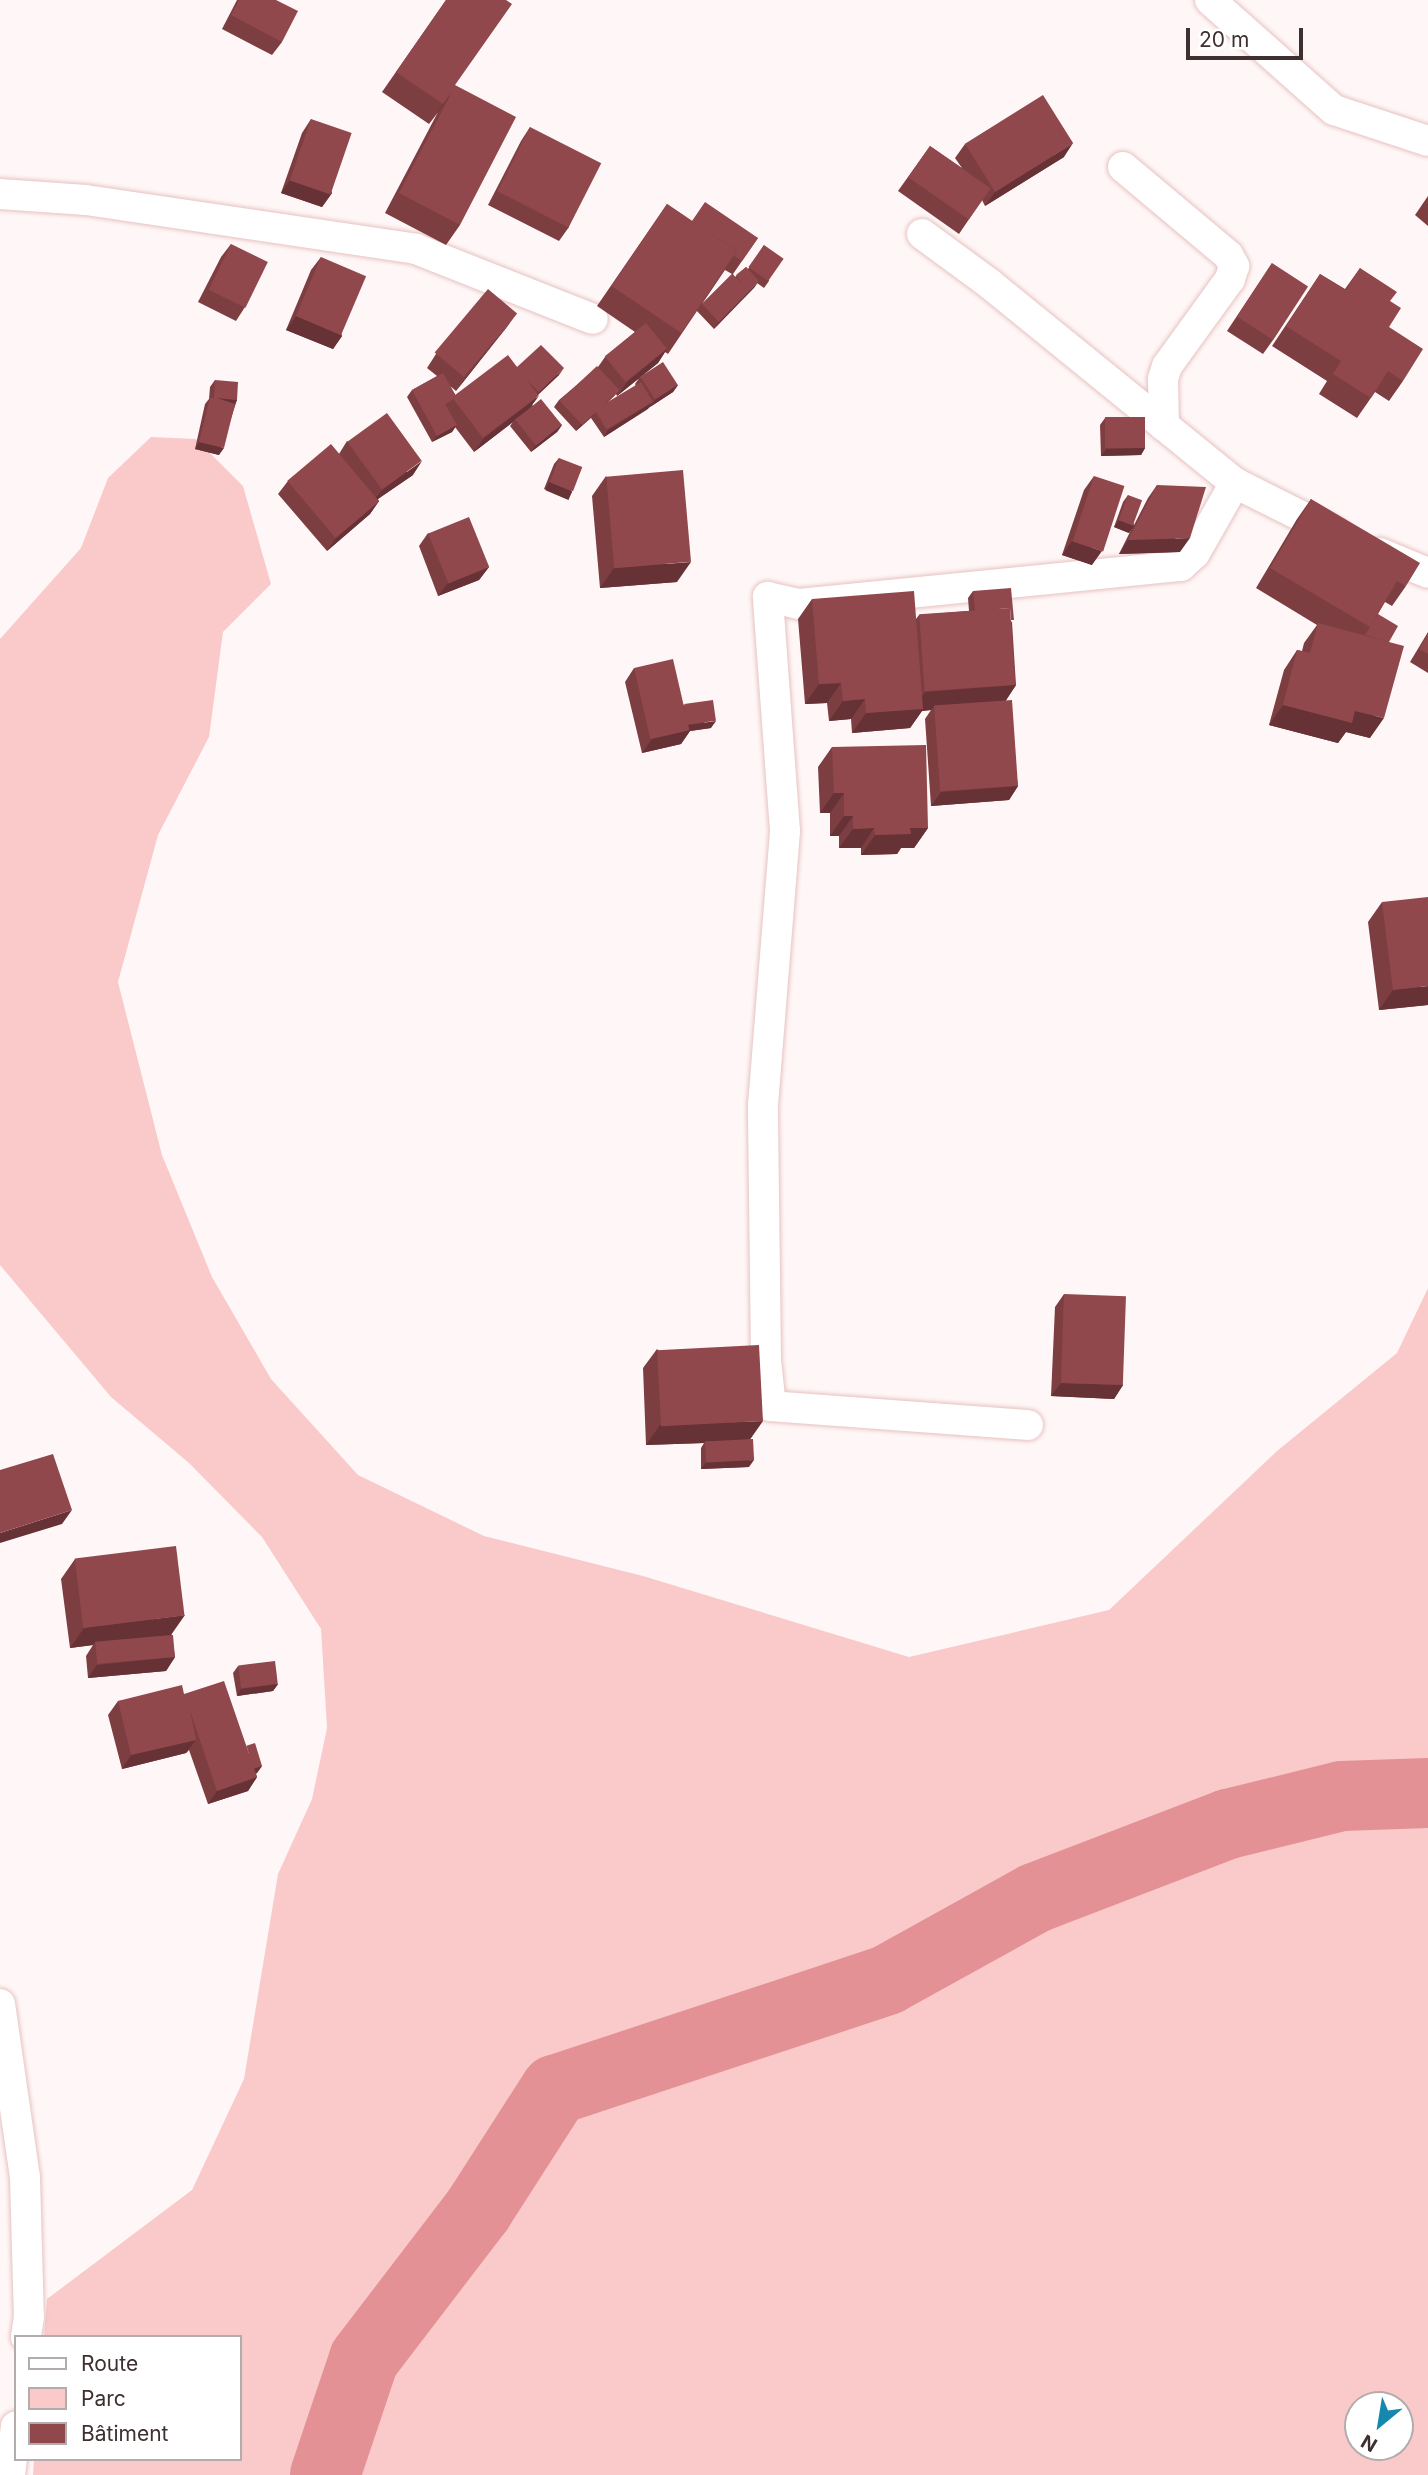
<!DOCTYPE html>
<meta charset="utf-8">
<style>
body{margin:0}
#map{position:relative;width:1428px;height:2475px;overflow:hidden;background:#fff7f7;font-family:Inter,sans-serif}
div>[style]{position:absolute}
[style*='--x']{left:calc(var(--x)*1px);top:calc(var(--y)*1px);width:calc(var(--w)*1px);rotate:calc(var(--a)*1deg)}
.green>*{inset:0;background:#facaca}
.river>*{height:70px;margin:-35px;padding:0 35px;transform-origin:35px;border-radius:35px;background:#e39195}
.roads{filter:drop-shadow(0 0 2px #e7c2c2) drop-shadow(0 0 2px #e7c2c2)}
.street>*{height:30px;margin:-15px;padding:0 15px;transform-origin:15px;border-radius:15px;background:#fff}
.wall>*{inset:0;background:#7d3e42}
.shaded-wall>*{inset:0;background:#663236;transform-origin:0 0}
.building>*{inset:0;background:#91484d;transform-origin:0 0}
span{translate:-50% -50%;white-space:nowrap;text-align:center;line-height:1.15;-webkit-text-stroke:7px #fff;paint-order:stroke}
.legend{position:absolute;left:14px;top:2335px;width:228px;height:126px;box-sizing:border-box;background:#fff;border:2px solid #b2acac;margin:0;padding:9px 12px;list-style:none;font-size:21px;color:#3e3030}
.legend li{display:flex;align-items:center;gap:14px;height:35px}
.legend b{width:35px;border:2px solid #b2acac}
.north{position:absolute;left:1344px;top:2391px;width:70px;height:70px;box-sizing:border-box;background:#fff;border:2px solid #b2acac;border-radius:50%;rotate:210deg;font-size:19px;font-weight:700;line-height:28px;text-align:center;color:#3e3030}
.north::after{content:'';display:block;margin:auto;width:24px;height:32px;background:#1688ad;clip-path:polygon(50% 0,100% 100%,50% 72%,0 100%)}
.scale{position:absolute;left:1186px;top:28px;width:117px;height:32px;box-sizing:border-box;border:4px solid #3e3030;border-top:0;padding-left:9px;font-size:21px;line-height:24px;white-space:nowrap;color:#3e3030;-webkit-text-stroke:5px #fff;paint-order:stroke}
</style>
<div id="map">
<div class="green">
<div style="clip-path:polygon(evenodd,151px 437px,196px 439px,243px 486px,271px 584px,223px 632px,209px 737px,158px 835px,118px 982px,162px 1155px,212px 1277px,271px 1379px,358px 1475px,484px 1536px,643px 1576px,909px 1657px,1109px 1610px,1277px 1451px,1397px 1353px,1428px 1288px,1428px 2475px,33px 2475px,34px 2459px,240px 2459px,240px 2337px,44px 2337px,47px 2299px,192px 2190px,244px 2079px,278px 1874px,312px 1799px,327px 1728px,321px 1629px,262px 1537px,189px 1463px,111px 1397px,0 1265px,0 639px,81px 548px,108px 478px,151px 437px,1358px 2405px,1400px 2405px,1400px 2447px,1358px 2447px,1358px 2405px)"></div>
</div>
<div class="river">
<div style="--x:325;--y:2475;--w:122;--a:-71.4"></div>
<div style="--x:364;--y:2359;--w:188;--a:-52.6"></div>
<div style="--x:478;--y:2210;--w:143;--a:-57.3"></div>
<div style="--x:555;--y:2090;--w:350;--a:-18.3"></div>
<div style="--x:887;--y:1980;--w:169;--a:-29"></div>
<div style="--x:1035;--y:1898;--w:207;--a:-21"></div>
<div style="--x:1228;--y:1824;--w:117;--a:-13.8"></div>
<div style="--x:1342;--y:1796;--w:86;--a:-2"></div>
</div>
<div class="roads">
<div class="street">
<div style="--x:1210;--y:0;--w:166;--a:41.6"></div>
<div style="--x:1334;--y:110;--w:99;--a:18.3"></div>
<div style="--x:1123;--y:167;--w:137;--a:40"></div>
<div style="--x:1228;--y:255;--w:13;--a:61"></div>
<div style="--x:1234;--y:266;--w:14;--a:107"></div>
<div style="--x:1230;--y:279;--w:107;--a:125.9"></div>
<div style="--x:1167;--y:366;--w:14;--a:107"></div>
<div style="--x:1163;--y:379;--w:47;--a:88.8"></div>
<div style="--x:0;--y:194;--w:86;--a:4"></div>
<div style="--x:86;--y:200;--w:334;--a:8.4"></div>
<div style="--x:416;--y:249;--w:190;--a:21.6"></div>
<div style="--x:922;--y:234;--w:84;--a:36.3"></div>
<div style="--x:990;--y:284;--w:316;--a:39.1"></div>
<div style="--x:1235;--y:483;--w:112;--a:26.6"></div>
<div style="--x:1380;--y:553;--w:52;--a:22.6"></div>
<div style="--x:1028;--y:1425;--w:258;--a:-175.8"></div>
<div style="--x:771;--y:1406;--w:46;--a:-96.2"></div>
<div style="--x:766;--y:1360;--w:255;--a:-90.7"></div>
<div style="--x:763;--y:1105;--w:275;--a:-85.4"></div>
<div style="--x:785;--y:831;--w:235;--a:-94.2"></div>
<div style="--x:768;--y:597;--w:32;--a:13"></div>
<div style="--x:799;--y:604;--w:384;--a:-5.7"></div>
<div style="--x:1181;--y:566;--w:19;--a:-43"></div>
<div style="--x:1195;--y:553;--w:81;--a:-60.3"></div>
<div style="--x:0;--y:2004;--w:176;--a:81.8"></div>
<div style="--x:25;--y:2178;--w:139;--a:88.4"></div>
<div style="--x:29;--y:2317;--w:20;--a:99"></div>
<div style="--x:10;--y:2475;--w:49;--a:-83"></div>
</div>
</div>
<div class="wall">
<div style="clip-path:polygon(237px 0,276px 0,282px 42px,272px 55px,222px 29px)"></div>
<div style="clip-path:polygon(446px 0,455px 85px,460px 225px,446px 245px,385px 213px,438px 112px,429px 124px,382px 92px)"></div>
<div style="clip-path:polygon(311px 119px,332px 193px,322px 207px,281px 193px,302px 133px)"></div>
<div style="clip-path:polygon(530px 127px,569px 227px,559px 241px,488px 205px,521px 141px)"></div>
<div style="clip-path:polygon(965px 144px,1064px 157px,985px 206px,982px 200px,959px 234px,898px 191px,930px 146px,962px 168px,955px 158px)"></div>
<div style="clip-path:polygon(1428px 196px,1428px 226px,1415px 215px)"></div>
<div style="clip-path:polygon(evenodd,667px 204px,692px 221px,758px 238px,733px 274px,735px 277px,746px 267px,748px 269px,764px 245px,769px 281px,764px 288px,757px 283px,714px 329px,697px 311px,668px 354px,665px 352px,658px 363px,617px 396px,616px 394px,603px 407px,636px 386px,635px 384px,640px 377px,678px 385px,673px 392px,604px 437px,591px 418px,593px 416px,576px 431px,554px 407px,559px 400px,598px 367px,605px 357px,635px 332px,597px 306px,667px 204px,725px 270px,732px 274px,702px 304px,725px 270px)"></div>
<div style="clip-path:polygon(231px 244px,245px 307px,236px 321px,198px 302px,221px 257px)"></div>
<div style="clip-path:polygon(321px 257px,342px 336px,333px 349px,286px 330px,311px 270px)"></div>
<div style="clip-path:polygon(1272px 263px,1273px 340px,1263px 354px,1227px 331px)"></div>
<div style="clip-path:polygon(1360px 268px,1390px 301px,1389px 327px,1403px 381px,1389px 401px,1375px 392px,1357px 418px,1319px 394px,1327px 381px,1272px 346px,1320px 274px,1345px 289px)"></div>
<div style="clip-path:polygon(517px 313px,456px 391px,450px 386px,456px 396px,517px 367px,559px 375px,538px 395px,532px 405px,562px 425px,557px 432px,531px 452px,510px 426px,513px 422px,474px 452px,455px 427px,452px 432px,432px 442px,407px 397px,412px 390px,437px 376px,427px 368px,436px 354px)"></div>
<div style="clip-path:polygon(215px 380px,237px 400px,219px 455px,195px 449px,205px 404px,209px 399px,210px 387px)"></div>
<div style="clip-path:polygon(1105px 418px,1145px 448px,1141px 455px,1101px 456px,1100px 425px)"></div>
<div style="clip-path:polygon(347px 441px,413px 475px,378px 499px,379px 501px,370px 514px,327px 551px,278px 494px,288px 481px,339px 454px)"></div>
<div style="clip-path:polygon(559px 458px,572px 492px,567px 499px,544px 489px,554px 464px)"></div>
<div style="clip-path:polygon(606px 476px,677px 582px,600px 588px,592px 496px)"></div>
<div style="clip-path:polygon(1094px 476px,1092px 565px,1062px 555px,1084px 490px)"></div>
<div style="clip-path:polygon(1157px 485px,1180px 552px,1119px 554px,1133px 526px,1129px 533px,1114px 527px,1123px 502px,1128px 495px,1134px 525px,1148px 498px)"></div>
<div style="clip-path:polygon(1311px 499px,1406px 586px,1392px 606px,1385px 602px,1378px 614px,1389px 642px,1370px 738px,1346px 732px,1338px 743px,1269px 725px,1284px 670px,1297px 650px,1302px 651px,1304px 643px,1317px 625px,1256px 588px,1297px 519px)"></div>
<div style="clip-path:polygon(428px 533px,489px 567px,479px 580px,438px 596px,419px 546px)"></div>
<div style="clip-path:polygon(973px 591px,1012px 622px,1016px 685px,1006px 700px,1018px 786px,1009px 800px,931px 806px,925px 719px,931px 710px,922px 711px,910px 728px,852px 733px,851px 719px,829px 721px,827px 703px,805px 704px,798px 619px,812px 599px,916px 619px,919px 615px,969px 611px,968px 598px)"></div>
<div style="clip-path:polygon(1428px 632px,1428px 673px,1410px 662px)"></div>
<div style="clip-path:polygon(634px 668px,684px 705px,711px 728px,690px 731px,681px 744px,642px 753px,625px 682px)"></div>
<div style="clip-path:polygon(832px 747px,928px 828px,914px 848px,901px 848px,897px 854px,861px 855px,861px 848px,839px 848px,839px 836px,830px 836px,830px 813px,820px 813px,818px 767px)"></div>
<div style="clip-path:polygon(1382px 902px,1428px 1005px,1379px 1010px,1368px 922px)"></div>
<div style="clip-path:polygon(1064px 1294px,1123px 1385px,1114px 1399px,1051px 1396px,1055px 1307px)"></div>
<div style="clip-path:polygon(657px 1349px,750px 1439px,749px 1467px,701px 1469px,701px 1448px,704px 1443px,646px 1445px,643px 1368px)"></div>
<div style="clip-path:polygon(75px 1559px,172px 1635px,175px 1657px,166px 1671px,88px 1678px,86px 1656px,93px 1645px,70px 1648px,61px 1579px)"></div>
<div style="clip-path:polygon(238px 1666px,278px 1684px,273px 1691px,237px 1696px,233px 1673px)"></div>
<div style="clip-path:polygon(184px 1694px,262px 1766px,256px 1774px,257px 1777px,248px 1791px,208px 1804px,189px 1750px,186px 1753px,122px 1769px,108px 1715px,118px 1701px)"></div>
</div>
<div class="shaded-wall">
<div style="clip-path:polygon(452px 92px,438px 112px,429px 124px,443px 104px)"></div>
<div style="clip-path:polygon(1073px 143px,1064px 157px,985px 206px,995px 192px)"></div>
<div style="clip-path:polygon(290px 180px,332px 193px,322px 207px,281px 193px)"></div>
<div style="clip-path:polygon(759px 281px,754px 288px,714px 329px,719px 322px)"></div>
<div style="clip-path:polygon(517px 313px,507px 327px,456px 391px,466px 377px)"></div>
<div style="clip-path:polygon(296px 316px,342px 336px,333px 349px,286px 330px)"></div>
<div style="clip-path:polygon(667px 349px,658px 363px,617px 396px,627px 382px)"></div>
<div style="clip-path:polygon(564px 368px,559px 375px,534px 398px,539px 392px)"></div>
<div style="clip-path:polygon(678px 385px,673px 392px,650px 407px,655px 400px)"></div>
<div style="clip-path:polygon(619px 390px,614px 396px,597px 412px,596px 411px,593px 416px,576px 431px,581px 424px)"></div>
<div style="clip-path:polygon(539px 396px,529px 409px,515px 419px,513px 422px,474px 452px,484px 438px)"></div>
<div style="clip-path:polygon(217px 398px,237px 400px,232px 407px)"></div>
<div style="clip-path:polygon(653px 402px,648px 409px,604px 437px,608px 430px)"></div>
<div style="clip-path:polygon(457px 425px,452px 432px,432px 442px,437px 436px)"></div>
<div style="clip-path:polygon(562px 425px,557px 432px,531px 452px,536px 445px)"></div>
<div style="clip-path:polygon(199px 442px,224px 448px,219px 455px,195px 449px)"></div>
<div style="clip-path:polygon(1145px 448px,1141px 455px,1101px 456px,1106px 449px)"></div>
<div style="clip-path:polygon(422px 461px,413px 475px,372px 503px,382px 490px)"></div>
<div style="left:549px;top:482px;width:25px;height:9px;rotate:23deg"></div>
<div style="clip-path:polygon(379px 501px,370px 514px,327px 551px,336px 538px)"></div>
<div style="clip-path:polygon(1119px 520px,1134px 526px,1129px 533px,1114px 527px)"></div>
<div style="clip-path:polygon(1190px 538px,1180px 552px,1119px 554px,1128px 540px)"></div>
<div style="clip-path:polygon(1072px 541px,1102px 551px,1092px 565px,1062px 555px)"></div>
<div style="clip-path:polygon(691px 562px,677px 582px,600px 588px,614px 568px)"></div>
<div style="clip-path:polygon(489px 567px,479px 580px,438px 596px,448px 583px)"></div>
<div style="clip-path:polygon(841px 683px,827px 703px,805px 704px,819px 684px)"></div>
<div style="clip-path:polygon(1016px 685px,1003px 705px,934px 706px,931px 710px,922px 711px,910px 728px,852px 733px,866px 713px,913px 709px,925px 692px)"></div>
<div style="clip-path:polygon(865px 699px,851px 719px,829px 721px,843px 701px)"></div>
<div style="clip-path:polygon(1283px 705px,1355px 711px,1384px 718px,1370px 738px,1346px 732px,1338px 743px,1269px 725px)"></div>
<div style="clip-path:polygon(716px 721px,711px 728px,690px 731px,681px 744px,642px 753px,652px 739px,687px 725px)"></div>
<div style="clip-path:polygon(1018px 786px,1009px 800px,931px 806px,941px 792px)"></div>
<div style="clip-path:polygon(834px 793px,844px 793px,830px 813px,820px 813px)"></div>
<div style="clip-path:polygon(844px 816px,853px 816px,839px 836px,830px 836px)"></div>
<div style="clip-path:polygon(874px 828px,861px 848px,839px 848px,853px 829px)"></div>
<div style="clip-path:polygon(910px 828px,928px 828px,914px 848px,901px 848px,897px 854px,861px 855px,875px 835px)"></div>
<div style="clip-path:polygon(1428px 986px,1428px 1005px,1379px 1010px,1393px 990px)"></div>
<div style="clip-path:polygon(1061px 1383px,1123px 1385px,1114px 1399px,1051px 1396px)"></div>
<div style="clip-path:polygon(763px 1421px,749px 1441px,705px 1441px,704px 1443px,646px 1445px,660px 1425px)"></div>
<div style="clip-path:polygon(754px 1460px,749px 1467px,701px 1469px,706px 1462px)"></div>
<div style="clip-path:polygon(72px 1510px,62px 1524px,0 1543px,0 1533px)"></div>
<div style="clip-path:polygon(185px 1615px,171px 1635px,95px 1642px,93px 1645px,70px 1648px,84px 1628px)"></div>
<div style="clip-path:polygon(175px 1657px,166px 1671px,88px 1678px,97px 1665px)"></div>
<div style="clip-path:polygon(278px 1684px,273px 1691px,237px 1696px,241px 1689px)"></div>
<div style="clip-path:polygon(196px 1740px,186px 1753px,122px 1769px,131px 1755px)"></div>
<div style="clip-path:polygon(262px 1766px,257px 1773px,244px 1778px,249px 1771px)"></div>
<div style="clip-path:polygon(257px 1777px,248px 1791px,208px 1804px,217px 1791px)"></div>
</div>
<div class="building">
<div style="clip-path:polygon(239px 0,276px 0,298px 11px,282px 42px,231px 15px)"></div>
<div style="clip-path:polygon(446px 0,506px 0,512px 4px,455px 85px,516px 117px,460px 225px,399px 193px,452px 92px,443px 104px,396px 72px)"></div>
<div style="left:1043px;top:95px;width:57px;height:92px;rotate:58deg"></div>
<div style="left:311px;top:119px;width:43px;height:65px;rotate:19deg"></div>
<div style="left:530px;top:127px;width:80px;height:72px;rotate:27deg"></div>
<div style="left:930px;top:146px;width:74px;height:38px;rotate:35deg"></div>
<div style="clip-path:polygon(705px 202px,758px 238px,742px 261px,734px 256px,737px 251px,692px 221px)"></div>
<div style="left:667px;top:204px;width:84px;height:99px;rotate:34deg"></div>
<div style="left:231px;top:244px;width:41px;height:51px;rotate:26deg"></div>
<div style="left:764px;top:245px;width:24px;height:27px;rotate:35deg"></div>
<div style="left:321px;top:257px;width:49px;height:64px;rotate:23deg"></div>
<div style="left:1272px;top:263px;width:43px;height:64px;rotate:33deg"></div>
<div style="clip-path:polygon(746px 267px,759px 281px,719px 322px,702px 304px,732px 274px,742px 283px,736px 275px)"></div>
<div style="clip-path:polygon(1360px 268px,1397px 292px,1390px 301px,1401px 308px,1389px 327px,1423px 349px,1403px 381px,1388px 371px,1371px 398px,1333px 374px,1341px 361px,1286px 326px,1320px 274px,1346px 290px)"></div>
<div style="left:488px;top:289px;width:38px;height:83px;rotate:40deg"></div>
<div style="left:646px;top:323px;width:33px;height:53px;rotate:51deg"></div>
<div style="clip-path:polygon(541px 345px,564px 368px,539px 392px,524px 377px,517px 367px)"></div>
<div style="left:508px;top:355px;width:51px;height:70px;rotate:53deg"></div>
<div style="left:663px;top:362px;width:27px;height:27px;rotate:57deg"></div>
<div style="left:597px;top:366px;width:33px;height:51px;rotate:47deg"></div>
<div style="clip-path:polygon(443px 373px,456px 396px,451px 401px,445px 404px,457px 425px,437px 436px,412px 390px)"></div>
<div style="clip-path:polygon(215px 380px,238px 382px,237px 400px,217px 398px,235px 404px,224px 448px,199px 442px,210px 398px,214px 398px)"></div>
<div style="left:641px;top:382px;width:23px;height:54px;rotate:59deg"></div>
<div style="left:541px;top:399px;width:33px;height:33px;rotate:51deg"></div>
<div style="left:387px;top:413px;width:59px;height:49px;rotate:54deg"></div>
<div style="left:1145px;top:417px;width:31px;height:40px;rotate:90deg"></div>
<div style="left:331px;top:444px;width:75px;height:57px;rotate:50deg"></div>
<div style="left:559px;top:458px;width:25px;height:26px;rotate:21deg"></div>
<div style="left:683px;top:470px;width:92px;height:77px;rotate:85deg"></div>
<div style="left:1094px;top:476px;width:32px;height:69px;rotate:18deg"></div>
<div style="clip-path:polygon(1157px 485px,1206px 487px,1190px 538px,1128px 540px)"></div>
<div style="left:1128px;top:495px;width:15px;height:27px;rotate:20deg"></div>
<div style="clip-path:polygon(1311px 499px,1420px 563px,1406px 586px,1397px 581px,1370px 627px,1270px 568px)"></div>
<div style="left:469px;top:517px;width:54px;height:44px;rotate:68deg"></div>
<div style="clip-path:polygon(1011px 588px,1014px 620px,1011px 620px,1010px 608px,975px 611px,973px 591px)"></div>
<div style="clip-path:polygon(914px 591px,923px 709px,866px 713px,865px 699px,843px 701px,841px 683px,819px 684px,812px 599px)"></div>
<div style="left:1010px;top:608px;width:77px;height:91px;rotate:86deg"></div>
<div style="clip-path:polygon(1378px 614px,1398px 626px,1389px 642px,1365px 635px)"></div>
<div style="clip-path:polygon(1318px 623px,1404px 646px,1384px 718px,1355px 711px,1352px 723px,1283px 705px,1297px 650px,1310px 653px)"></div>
<div style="clip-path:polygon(1428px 634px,1428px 654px,1419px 649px)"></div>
<div style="left:673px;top:659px;width:73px;height:40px;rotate:77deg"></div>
<div style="left:713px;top:700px;width:21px;height:29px;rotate:82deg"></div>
<div style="left:1012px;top:700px;width:86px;height:78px;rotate:86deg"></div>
<div style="clip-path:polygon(926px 745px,928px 828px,910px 828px,911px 834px,875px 835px,874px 828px,853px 829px,853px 816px,844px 816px,844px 793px,834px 793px,832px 747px)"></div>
<div style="clip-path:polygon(1428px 897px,1428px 986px,1393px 990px,1382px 902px)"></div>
<div style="left:1064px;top:1294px;width:62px;height:89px;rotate:2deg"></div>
<div style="left:759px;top:1345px;width:76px;height:102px;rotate:87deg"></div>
<div style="left:753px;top:1439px;width:21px;height:48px;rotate:87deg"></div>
<div style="clip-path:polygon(53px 1454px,72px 1510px,0 1533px,0 1470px)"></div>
<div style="left:176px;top:1546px;width:70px;height:102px;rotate:83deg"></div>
<div style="left:173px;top:1635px;width:22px;height:78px;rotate:85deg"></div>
<div style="left:275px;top:1661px;width:23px;height:37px;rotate:83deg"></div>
<div style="clip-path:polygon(224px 1681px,257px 1777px,217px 1791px,190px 1710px,196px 1740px,131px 1755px,118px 1701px,182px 1685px,184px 1694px)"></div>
<div style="left:255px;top:1743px;width:24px;height:9px;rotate:73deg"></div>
</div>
<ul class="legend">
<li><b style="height:9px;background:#fff"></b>Route</li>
<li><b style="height:19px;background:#facaca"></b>Parc</li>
<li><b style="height:19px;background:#91484d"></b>Bâtiment</li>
</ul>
<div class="north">N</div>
<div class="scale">20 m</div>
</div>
